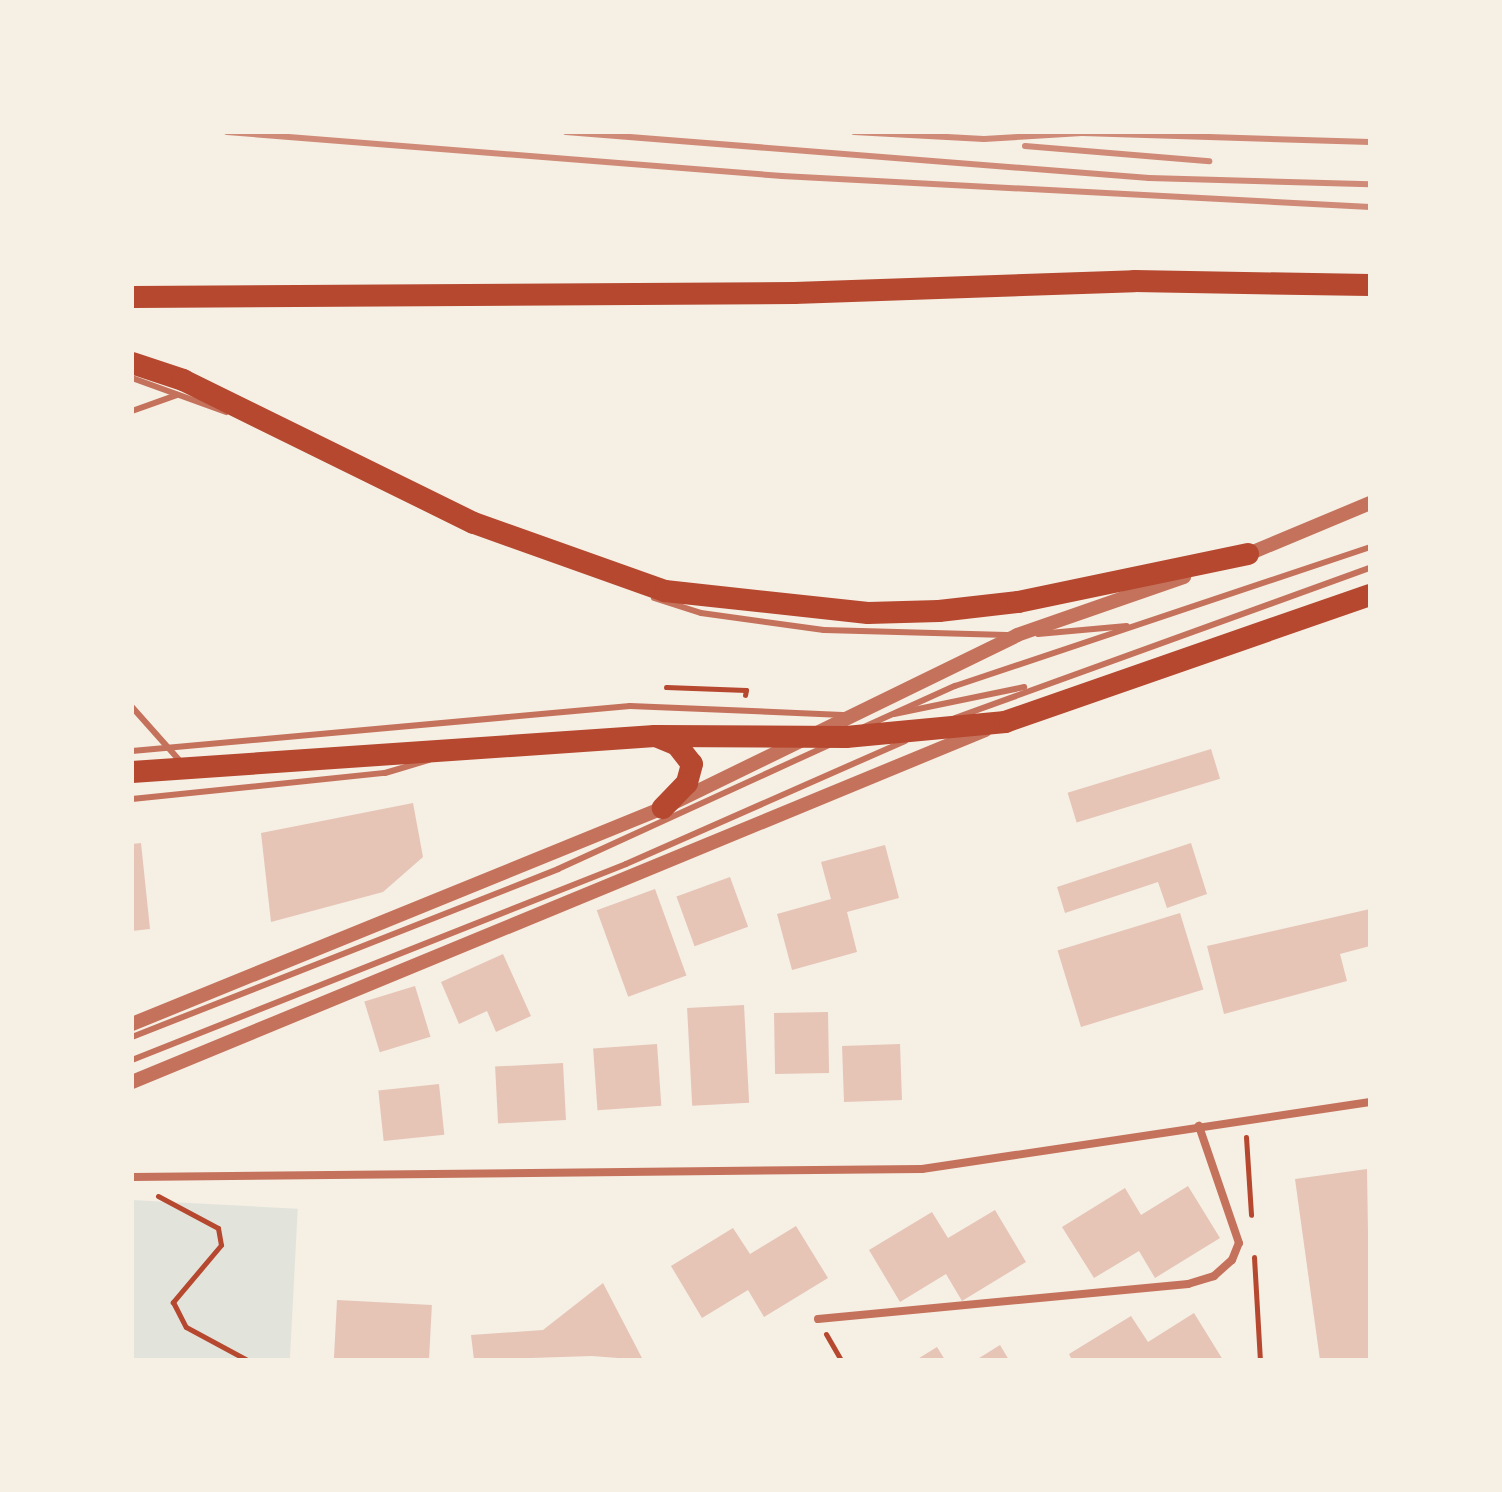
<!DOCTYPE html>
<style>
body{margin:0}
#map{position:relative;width:1502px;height:1492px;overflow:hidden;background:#f6efe4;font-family:"Open Sans",sans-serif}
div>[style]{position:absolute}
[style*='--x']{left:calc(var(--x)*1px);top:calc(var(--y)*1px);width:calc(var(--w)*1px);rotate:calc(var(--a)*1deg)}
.green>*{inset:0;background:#e2e4dc;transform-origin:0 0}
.building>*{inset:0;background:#e6c5b7;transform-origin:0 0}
.path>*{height:5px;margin:-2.5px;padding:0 2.5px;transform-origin:2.5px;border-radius:2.5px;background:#b5482f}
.service>*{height:6px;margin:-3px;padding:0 3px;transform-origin:3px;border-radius:3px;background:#c5725c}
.minor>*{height:8px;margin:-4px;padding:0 4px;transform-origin:4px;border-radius:4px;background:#c5725c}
.tertiary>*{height:14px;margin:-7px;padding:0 7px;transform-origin:7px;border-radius:7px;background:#c5725c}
.trunk>*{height:22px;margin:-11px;padding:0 11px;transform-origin:11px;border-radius:11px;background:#b5482f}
.rail>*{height:6px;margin:-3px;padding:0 3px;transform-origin:3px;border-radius:3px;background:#cf8b77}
span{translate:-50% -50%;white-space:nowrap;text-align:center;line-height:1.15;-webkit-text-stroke:7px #f6efe4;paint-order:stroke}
.frame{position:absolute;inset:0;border:134px solid #f6efe4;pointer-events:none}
</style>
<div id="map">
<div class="green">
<div style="left:132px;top:1200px;width:166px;height:160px;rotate:3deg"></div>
</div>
<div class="building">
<div style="left:1211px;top:749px;width:31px;height:150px;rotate:73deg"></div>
<div style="clip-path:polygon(413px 803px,423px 857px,383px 892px,271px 922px,261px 833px)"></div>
<div style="clip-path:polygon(141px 843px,150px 929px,132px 931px,132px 844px)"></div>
<div style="clip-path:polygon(1191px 843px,1207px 894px,1167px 908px,1158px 882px,1065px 913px,1057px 887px)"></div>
<div style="clip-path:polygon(885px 845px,899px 898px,847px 912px,857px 952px,792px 970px,777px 914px,831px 899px,821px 862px)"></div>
<div style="left:730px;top:877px;width:53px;height:57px;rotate:70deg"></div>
<div style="left:655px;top:889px;width:92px;height:62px;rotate:70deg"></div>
<div style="clip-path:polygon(1370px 909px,1370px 946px,1340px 954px,1347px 981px,1224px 1014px,1207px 946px)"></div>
<div style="left:1180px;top:913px;width:80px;height:128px;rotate:73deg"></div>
<div style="clip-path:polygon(503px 954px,531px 1016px,496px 1032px,487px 1011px,459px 1024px,441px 982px)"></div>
<div style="left:415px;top:986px;width:53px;height:53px;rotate:73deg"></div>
<div style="left:744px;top:1005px;width:98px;height:57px;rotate:87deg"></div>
<div style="left:828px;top:1012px;width:61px;height:54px;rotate:89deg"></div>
<div style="left:657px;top:1044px;width:62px;height:64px;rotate:86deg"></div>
<div style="left:900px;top:1044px;width:56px;height:58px;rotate:88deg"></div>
<div style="left:563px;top:1063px;width:57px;height:68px;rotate:87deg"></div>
<div style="left:439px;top:1084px;width:51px;height:61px;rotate:84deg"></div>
<div style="clip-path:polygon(1367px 1169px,1370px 1360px,1320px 1360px,1295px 1179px)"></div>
<div style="clip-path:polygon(1188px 1186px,1220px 1238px,1155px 1278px,1139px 1251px,1094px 1278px,1062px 1227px,1125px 1188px,1141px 1215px)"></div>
<div style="clip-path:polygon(995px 1210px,1026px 1262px,962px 1301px,946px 1274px,900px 1302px,869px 1250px,932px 1212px,948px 1238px)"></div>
<div style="clip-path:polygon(796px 1226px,828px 1278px,764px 1317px,748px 1290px,702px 1318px,671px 1266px,733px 1228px,750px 1254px)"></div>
<div style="clip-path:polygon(603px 1283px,643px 1360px,592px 1356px,474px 1360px,471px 1335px,543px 1330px)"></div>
<div style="left:337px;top:1300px;width:95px;height:60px;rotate:3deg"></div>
<div style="clip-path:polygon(1194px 1313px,1223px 1360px,1072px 1360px,1069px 1354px,1131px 1316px,1148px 1342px)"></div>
<div style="clip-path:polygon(1000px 1345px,1009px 1360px,976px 1360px)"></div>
<div style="clip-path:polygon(937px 1347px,945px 1360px,916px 1360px)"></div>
</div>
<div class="path">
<div style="--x:666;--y:687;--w:80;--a:2.1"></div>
<div style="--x:746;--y:690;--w:5;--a:101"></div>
<div style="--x:1246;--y:1137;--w:78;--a:86.3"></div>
<div style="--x:158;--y:1196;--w:68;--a:28.1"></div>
<div style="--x:218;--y:1228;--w:17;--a:80"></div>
<div style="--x:221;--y:1245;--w:75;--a:130.1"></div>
<div style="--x:173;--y:1302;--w:28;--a:63"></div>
<div style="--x:186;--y:1327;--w:69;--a:28.4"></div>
<div style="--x:1254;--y:1257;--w:103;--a:86.7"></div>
<div style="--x:826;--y:1334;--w:30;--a:60"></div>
</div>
<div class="service">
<div style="--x:132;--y:378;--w:100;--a:19.9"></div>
<div style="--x:132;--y:411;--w:48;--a:-19.6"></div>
<div style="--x:654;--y:598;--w:49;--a:17.7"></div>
<div style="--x:701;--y:613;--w:124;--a:7.9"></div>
<div style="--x:824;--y:630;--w:183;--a:1.6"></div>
<div style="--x:1038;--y:634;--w:89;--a:-5.1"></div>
<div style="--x:132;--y:707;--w:72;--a:48.4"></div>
<div style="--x:894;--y:714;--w:133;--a:-11.7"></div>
<div style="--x:955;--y:718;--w:441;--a:-19.9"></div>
<div style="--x:864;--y:727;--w:100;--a:-24.3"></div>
<div style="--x:955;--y:686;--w:438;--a:-18.5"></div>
<div style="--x:132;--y:751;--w:500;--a:-5.16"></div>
<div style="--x:630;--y:706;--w:213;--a:2.4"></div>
<div style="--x:132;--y:799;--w:254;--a:-5.9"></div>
<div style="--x:385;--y:773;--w:46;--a:-16.5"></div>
<div style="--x:132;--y:1037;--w:458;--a:-21.5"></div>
<div style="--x:558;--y:869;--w:298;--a:-24.6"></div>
<div style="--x:132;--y:1060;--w:531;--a:-21.64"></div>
<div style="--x:626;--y:864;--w:305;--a:-23.8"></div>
</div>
<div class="minor">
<div style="--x:132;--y:1177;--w:790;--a:-0.58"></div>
<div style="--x:922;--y:1169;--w:453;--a:-8.5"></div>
<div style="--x:818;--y:1319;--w:372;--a:-5.4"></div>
<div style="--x:1188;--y:1284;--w:27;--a:-17"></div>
<div style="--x:1214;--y:1276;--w:24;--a:-42"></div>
<div style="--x:1232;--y:1260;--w:18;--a:-68"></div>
<div style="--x:1239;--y:1243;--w:124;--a:-108.9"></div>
</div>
<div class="tertiary">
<div style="--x:1241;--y:557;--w:140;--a:-22.7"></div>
<div style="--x:132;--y:1024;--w:573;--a:-22.14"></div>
<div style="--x:663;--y:808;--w:394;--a:-26"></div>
<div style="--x:1017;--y:635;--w:177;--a:-19.2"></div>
<div style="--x:132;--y:1082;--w:923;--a:-22.42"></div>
</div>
<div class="trunk">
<div style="--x:132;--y:297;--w:662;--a:-0.35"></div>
<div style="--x:794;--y:293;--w:340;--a:-2"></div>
<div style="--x:1134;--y:281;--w:236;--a:1"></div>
<div style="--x:132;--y:363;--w:54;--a:18.4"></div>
<div style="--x:183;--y:380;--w:324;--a:26.2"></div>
<div style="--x:474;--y:523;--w:203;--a:19.6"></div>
<div style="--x:665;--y:591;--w:204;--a:6.2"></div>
<div style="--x:868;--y:613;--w:71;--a:-1.6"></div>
<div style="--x:939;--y:611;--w:80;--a:-6.5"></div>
<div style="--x:1018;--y:602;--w:235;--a:-11.8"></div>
<div style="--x:656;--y:736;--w:23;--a:23"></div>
<div style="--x:677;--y:745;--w:24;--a:52"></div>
<div style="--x:692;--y:764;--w:20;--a:105"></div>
<div style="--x:687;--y:783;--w:35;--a:134"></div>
<div style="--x:132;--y:772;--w:524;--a:-3.94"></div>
<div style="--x:655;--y:736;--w:191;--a:0.3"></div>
<div style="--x:846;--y:737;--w:160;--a:-5.4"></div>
<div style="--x:1005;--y:722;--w:386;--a:-19.2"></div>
</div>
<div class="rail">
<div style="--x:227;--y:132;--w:557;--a:4.53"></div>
<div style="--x:782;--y:176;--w:589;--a:3.02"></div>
<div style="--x:566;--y:132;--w:585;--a:4.51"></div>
<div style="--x:1149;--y:178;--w:221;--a:1.6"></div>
<div style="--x:854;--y:132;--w:130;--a:3.1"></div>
<div style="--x:984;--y:139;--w:98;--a:-3.5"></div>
<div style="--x:1082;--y:133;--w:288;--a:1.8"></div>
<div style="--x:1025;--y:146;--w:185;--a:4.7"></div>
</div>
<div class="frame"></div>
</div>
